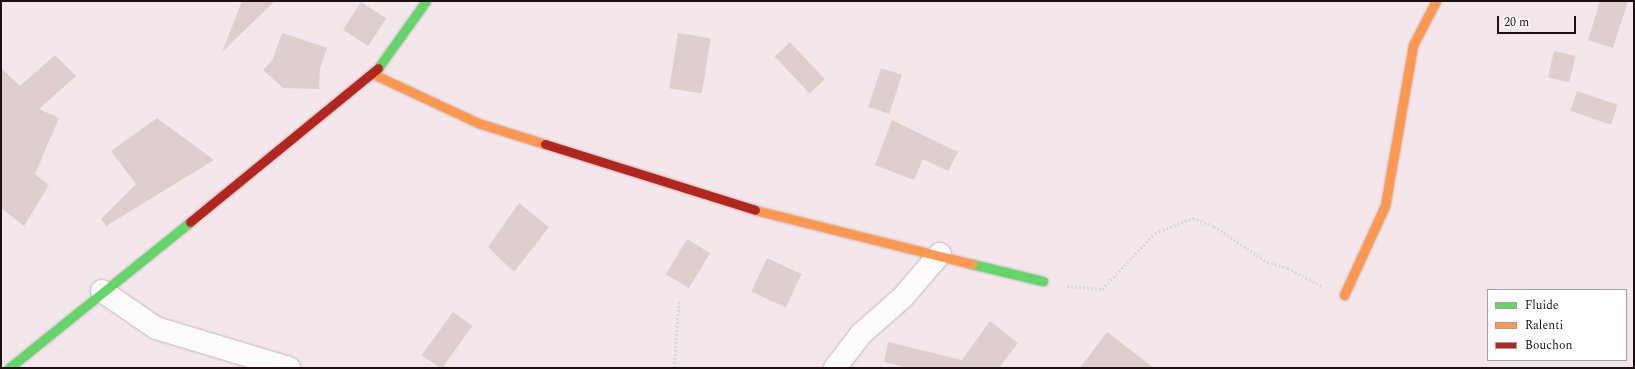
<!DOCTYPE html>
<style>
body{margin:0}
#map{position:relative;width:1635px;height:369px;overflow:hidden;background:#f4e7eb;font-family:Spectral,serif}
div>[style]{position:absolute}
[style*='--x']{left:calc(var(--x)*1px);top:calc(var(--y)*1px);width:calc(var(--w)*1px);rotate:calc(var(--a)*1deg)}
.building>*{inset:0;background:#decece;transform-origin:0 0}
.path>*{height:2.5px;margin-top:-1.25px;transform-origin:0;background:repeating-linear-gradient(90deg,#dbd8d9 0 2px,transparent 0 4px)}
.roads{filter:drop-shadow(0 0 1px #c5b8bc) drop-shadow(0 0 1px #c5b8bc)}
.street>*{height:22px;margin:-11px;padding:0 11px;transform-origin:11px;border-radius:11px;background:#fdfbfc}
.fast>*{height:9px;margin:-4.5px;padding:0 4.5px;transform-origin:4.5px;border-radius:4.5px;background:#63d668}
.slow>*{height:9px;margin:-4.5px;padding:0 4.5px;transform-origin:4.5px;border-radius:4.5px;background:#ff974d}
.jam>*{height:9px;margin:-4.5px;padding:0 4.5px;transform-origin:4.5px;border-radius:4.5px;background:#b3261e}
span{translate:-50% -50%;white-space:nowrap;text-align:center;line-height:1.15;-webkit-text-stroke:3.5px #fff;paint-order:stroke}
.frame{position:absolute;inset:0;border:2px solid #1e1015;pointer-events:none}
.legend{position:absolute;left:1487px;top:289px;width:140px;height:72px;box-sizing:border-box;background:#fff;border:1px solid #a59fa1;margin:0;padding:5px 7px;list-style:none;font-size:12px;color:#1e1015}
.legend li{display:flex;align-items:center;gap:8px;height:20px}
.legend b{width:20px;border:1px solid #a59fa1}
.scale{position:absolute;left:1497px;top:16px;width:79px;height:18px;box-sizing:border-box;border:2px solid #1e1015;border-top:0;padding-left:5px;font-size:12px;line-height:14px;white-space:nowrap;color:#1e1015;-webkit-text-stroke:3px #fff;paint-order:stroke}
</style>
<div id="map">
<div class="building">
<div style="clip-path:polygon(242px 1px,275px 1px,222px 52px)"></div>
<div style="clip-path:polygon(1600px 1px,1628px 1px,1613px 48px,1588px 40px)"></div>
<div style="left:361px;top:2px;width:30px;height:33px;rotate:33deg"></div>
<div style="clip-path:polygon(282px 33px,327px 48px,320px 68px,319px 89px,283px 88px,263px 70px,273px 59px)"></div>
<div style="left:678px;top:33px;width:33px;height:56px;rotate:9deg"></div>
<div style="left:790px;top:42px;width:51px;height:21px;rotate:47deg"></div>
<div style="left:1554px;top:51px;width:22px;height:27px;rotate:13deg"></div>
<div style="clip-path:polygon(55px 55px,76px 76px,39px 109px,59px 118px,35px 174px,49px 185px,24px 226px,1px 208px,1px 68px,20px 86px)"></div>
<div style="left:881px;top:68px;width:22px;height:41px;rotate:18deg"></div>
<div style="left:1577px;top:91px;width:43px;height:21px;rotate:19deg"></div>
<div style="clip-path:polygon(157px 118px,214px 160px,106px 226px,101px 219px,136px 184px,111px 151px)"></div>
<div style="clip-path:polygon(892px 120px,958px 152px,948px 171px,923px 159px,914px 180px,875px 165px)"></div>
<div style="clip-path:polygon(519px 203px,549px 227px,514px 272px,488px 247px)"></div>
<div style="left:687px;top:239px;width:27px;height:41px;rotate:31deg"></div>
<div style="left:767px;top:258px;width:38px;height:37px;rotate:25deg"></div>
<div style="left:453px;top:312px;width:24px;height:53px;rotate:36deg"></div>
<div style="clip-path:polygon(990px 321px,1018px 343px,999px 368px,908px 368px,884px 362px,888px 342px,962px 360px)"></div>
<div style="clip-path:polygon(1107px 332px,1154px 368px,1080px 368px)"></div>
</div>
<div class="path">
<div style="--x:1067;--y:286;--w:35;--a:5"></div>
<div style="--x:1102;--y:289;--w:77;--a:-46.6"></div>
<div style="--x:1155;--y:233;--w:41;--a:-21.5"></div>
<div style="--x:1193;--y:218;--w:22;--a:21"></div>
<div style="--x:1214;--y:226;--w:64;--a:34.2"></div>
<div style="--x:1267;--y:262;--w:22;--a:16"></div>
<div style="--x:1288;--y:268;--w:38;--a:28"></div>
<div style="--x:674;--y:368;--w:67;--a:-85.7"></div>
</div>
<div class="roads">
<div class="street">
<div style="--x:102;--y:291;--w:65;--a:34.4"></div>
<div style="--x:156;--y:328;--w:139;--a:16.7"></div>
<div style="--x:835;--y:368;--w:43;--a:-52.6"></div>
<div style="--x:861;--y:334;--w:55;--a:-41.3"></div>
<div style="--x:902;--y:298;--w:58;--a:-49.2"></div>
</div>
<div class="fast">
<div style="--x:378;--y:68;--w:82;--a:-54.4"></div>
<div style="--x:972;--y:264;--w:73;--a:13.5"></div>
<div style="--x:9;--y:368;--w:233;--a:-38.9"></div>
</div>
<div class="slow">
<div style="--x:373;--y:74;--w:116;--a:25"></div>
<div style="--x:478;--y:123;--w:70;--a:17.4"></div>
<div style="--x:755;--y:210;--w:224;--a:14"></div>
<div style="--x:1344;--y:295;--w:98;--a:-65.3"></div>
<div style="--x:1385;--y:206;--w:163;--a:-80.1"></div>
<div style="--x:1413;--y:45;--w:50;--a:-62.4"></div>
</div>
<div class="jam">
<div style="--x:545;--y:144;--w:220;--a:17.4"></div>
<div style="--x:190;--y:222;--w:243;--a:-39.3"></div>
</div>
</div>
<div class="frame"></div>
<ul class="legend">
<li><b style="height:5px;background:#63d668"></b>Fluide</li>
<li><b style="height:5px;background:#ff974d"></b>Ralenti</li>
<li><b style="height:5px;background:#b3261e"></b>Bouchon</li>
</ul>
<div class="scale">20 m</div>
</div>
